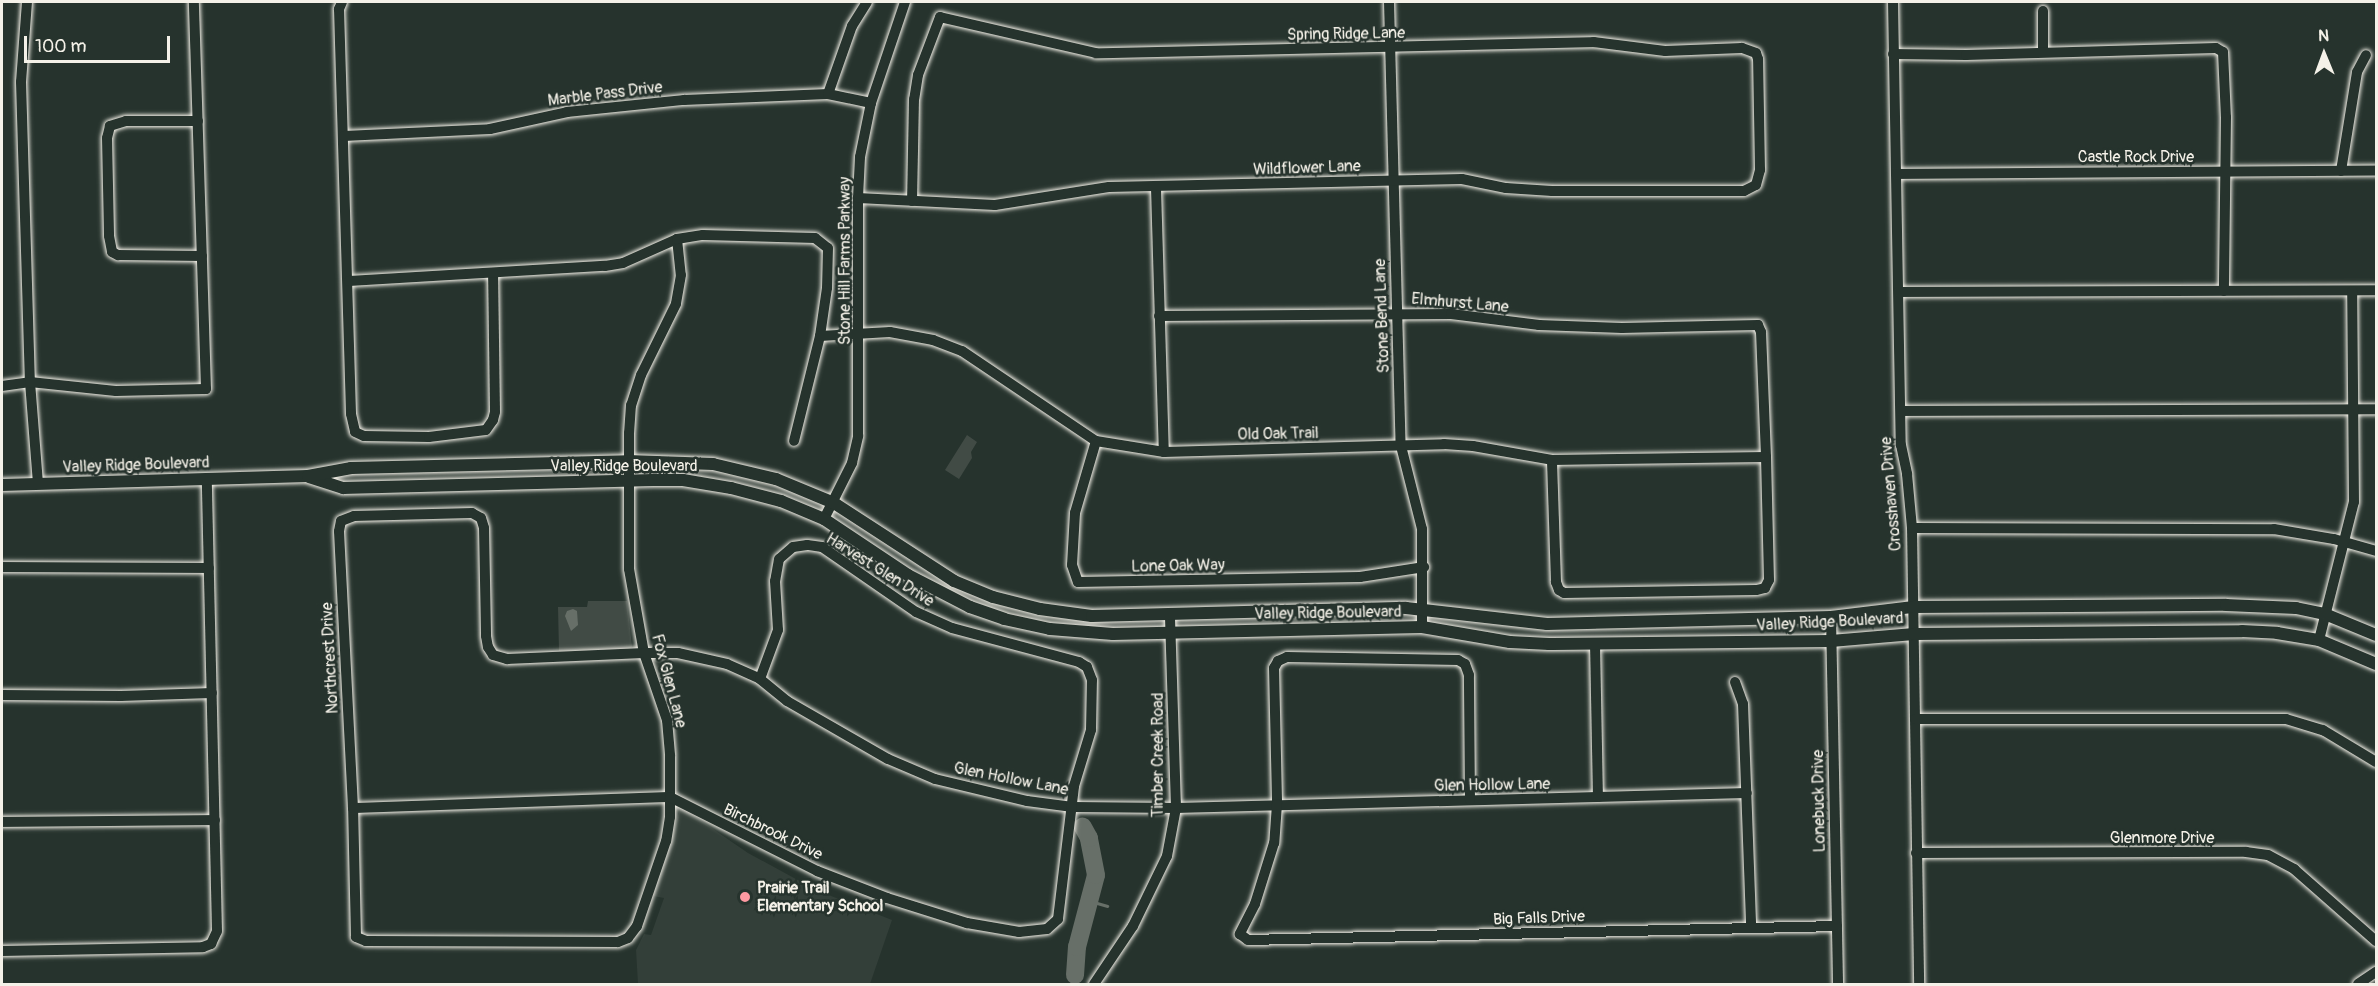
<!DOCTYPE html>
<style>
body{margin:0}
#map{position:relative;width:2378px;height:986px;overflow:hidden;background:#26332d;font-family:Pangolin,sans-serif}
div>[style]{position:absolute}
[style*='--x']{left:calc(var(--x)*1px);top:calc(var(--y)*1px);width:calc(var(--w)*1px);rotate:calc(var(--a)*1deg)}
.built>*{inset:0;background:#333f39}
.green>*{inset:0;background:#414b45}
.water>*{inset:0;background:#676f68}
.stream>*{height:3px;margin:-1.5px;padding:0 1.5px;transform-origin:1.5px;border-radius:1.5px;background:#676f68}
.river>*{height:18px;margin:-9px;padding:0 9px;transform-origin:9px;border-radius:9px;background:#676f68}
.roads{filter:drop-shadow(0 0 2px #f4f1e8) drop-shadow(0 0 2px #f4f1e8)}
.minor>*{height:10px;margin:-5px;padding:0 5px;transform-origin:5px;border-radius:5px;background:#26332d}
.major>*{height:12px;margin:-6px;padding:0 6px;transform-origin:6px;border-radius:6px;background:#26332d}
.dots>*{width:16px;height:16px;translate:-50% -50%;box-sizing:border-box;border:3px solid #26332d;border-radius:50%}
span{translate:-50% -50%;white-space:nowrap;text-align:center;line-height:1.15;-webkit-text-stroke:5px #26332d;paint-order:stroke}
.street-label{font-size:16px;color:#f4f1e8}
.poi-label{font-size:16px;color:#f4f1e8;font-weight:700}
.left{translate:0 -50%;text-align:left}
.frame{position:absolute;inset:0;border:3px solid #f4f1e8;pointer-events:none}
.north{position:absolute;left:2294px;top:24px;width:60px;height:60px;-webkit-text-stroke:4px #26332d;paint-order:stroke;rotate:359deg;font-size:16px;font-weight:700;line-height:24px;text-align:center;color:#f4f1e8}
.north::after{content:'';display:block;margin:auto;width:21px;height:27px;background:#f4f1e8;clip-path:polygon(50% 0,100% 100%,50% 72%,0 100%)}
.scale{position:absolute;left:24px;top:36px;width:146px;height:27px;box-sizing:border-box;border:3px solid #f4f1e8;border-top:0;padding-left:8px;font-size:18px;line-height:21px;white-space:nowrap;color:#f4f1e8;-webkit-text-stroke:4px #26332d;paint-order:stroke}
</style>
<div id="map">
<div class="built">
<div style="clip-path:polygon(681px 807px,748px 853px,816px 890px,892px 920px,870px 984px,638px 984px,636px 950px,644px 934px,651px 935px,664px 898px,653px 896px)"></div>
</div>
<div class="green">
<div style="clip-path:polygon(967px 435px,977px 442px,971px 452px,972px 458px,959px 479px,945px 470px)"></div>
<div style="clip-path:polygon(588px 601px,627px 601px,632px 647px,627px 650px,559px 651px,558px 607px,587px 607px)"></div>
</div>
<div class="water">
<div style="clip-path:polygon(573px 609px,577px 611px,578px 625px,571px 631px,565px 616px,567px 611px)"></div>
</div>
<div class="stream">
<div style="--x:1090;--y:901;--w:18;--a:16"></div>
</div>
<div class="river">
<div style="--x:1075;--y:975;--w:28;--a:-86"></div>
<div style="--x:1077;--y:947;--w:74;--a:-75.2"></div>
<div style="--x:1096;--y:875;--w:38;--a:-101"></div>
<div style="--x:1089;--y:838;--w:13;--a:-119"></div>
</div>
<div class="roads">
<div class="minor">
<div style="--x:27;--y:2;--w:80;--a:94.3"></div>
<div style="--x:21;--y:82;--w:300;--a:88.3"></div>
<div style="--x:30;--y:382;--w:102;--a:85.5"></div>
<div style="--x:342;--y:2;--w:8;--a:113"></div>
<div style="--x:339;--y:9;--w:405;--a:88.3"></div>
<div style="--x:351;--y:414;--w:18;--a:77"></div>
<div style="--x:355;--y:432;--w:10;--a:24"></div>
<div style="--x:364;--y:436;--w:65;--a:0.9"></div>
<div style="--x:429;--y:437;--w:57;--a:-7"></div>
<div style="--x:486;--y:430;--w:12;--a:-55"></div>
<div style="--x:493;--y:420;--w:8;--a:-76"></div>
<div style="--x:495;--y:412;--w:139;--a:-90.8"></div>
<div style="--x:1389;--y:2;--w:444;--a:88.5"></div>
<div style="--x:1401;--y:446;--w:86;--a:75.8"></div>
<div style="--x:1422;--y:529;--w:98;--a:90"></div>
<div style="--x:1893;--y:2;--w:443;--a:89"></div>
<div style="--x:1901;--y:445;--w:30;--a:78"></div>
<div style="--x:1907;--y:474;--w:54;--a:84.7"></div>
<div style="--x:1912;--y:528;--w:456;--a:89.1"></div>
<div style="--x:2043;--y:51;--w:40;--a:-90"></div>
<div style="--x:1893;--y:54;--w:73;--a:0.8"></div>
<div style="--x:1966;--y:55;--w:250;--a:-1.6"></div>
<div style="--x:2216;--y:48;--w:8;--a:30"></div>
<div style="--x:2223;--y:52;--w:65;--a:87.4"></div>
<div style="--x:2226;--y:117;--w:174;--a:90.7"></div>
<div style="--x:828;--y:94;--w:72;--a:-70.6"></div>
<div style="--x:852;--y:26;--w:28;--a:-58"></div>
<div style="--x:198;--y:121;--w:72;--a:180"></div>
<div style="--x:126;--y:121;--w:17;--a:163"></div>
<div style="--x:110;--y:126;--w:12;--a:104"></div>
<div style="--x:107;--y:138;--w:98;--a:88.8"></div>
<div style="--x:109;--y:236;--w:16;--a:79"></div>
<div style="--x:112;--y:252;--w:7;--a:27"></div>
<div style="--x:118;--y:255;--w:84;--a:0.7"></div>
<div style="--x:344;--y:136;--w:146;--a:-2.7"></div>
<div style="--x:490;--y:129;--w:79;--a:-12.4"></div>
<div style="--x:567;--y:112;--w:118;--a:-5.9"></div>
<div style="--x:684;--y:100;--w:144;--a:-2.4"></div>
<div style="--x:828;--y:94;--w:44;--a:11.8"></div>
<div style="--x:2341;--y:171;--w:100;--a:-80.8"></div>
<div style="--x:2357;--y:72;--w:19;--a:-62"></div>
<div style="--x:1896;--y:174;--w:480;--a:-0.4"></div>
<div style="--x:1156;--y:188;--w:264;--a:88.3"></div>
<div style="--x:858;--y:198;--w:137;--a:2.9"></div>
<div style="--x:995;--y:205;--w:115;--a:-9"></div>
<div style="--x:1109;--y:187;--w:353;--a:-1.3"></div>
<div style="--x:1462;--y:179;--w:45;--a:11.6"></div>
<div style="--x:1506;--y:188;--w:46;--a:3.7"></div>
<div style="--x:1552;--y:191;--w:192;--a:0"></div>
<div style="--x:1744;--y:191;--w:13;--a:-27"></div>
<div style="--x:1756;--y:185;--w:16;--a:-75"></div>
<div style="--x:1760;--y:170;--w:111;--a:-91"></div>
<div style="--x:1758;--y:59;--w:6;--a:-108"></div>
<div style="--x:1756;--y:53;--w:15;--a:-160"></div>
<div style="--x:1742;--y:48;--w:77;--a:177.8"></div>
<div style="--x:1665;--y:51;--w:72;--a:-172.8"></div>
<div style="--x:1594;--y:42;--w:498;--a:178.7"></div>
<div style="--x:1096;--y:53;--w:160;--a:-167"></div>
<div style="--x:940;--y:17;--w:62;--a:110.8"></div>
<div style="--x:918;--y:75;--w:24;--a:99"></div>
<div style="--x:914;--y:99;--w:102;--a:91.1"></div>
<div style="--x:677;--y:239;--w:36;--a:84"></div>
<div style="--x:681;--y:275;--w:29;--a:100"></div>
<div style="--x:676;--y:304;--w:79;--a:116.2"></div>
<div style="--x:641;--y:375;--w:32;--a:108"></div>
<div style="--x:631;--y:405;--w:28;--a:94"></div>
<div style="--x:629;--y:433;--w:136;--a:90"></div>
<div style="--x:629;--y:569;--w:85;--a:79.9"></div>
<div style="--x:644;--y:653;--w:71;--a:71.1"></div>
<div style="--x:667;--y:720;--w:36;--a:85"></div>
<div style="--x:670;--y:756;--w:61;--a:90"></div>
<div style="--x:670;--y:817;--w:24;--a:99"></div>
<div style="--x:666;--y:841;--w:90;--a:108.8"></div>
<div style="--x:637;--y:926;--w:15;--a:127"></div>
<div style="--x:628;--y:938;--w:11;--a:158"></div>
<div style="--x:618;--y:942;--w:252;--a:-179.8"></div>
<div style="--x:366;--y:941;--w:11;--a:-158"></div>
<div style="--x:356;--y:937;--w:129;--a:-91.3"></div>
<div style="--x:353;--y:808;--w:277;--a:-92.9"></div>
<div style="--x:339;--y:531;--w:10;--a:-79"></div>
<div style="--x:341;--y:521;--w:14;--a:-21"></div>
<div style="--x:354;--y:516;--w:118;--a:-1.5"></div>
<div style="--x:472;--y:513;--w:10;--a:29"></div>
<div style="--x:481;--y:518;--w:10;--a:73"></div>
<div style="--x:484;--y:528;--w:108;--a:88.9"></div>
<div style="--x:486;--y:636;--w:11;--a:80"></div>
<div style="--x:488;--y:647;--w:9;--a:58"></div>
<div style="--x:493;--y:655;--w:15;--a:16"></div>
<div style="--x:507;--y:659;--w:137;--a:-2.5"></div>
<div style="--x:644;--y:653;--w:34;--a:0"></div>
<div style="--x:678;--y:653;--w:50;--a:12.7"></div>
<div style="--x:727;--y:664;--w:36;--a:24"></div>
<div style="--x:760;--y:679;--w:35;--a:39"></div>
<div style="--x:787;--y:701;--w:116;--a:29.9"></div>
<div style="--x:888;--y:759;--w:51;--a:23.1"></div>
<div style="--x:935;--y:779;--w:95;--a:13.4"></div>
<div style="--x:1027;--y:801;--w:46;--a:7.4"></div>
<div style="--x:1073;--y:807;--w:103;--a:0.6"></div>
<div style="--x:1176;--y:808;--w:571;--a:-1.5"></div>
<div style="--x:349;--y:281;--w:256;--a:-3.4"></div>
<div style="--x:605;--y:266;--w:18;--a:-9"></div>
<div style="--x:623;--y:263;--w:59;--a:-24"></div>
<div style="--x:677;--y:239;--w:26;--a:-9"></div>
<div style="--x:703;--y:235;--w:112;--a:1.5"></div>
<div style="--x:815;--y:238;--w:16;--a:38"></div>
<div style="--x:828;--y:248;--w:40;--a:91.4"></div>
<div style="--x:827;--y:288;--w:49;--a:98.3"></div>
<div style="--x:820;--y:336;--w:108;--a:103.9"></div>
<div style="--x:1899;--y:292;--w:477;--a:-0.2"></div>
<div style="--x:1159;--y:316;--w:292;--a:-0.4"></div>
<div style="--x:1451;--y:314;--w:89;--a:7.1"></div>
<div style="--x:1539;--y:325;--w:83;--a:2.1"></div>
<div style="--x:1622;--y:328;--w:136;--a:-1.3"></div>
<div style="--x:1758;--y:325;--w:8;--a:67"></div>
<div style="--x:1761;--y:332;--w:125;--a:87.7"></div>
<div style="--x:1766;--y:457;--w:123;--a:88.6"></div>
<div style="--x:1769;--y:580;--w:9;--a:117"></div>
<div style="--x:1765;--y:588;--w:9;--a:167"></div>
<div style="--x:1756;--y:590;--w:192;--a:179.1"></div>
<div style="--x:1564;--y:593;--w:6;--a:-149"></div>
<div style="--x:1559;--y:590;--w:9;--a:-111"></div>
<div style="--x:1556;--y:582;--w:122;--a:-91.9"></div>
<div style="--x:820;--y:336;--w:70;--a:-3.3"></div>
<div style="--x:890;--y:332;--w:44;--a:10.5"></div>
<div style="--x:933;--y:340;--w:31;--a:21"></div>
<div style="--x:962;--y:351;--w:161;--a:33.9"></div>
<div style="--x:1096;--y:441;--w:69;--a:9.2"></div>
<div style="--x:1164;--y:452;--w:280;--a:-1.6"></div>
<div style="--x:1444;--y:444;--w:29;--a:4"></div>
<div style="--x:1473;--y:446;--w:80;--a:10"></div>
<div style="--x:1552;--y:460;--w:214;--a:-0.8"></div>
<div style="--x:2;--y:386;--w:28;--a:-8"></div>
<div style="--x:30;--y:382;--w:86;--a:6"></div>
<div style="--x:116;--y:391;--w:90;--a:-1.3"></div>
<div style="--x:206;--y:389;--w:387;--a:-91.8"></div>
<div style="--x:1901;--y:411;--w:475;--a:-0.2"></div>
<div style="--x:1096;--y:441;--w:75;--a:106.3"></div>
<div style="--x:1075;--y:513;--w:52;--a:93.3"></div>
<div style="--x:1072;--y:565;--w:18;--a:71"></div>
<div style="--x:1078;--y:582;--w:282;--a:-1"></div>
<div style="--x:1360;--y:577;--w:65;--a:-8.9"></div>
<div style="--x:824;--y:519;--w:63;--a:-63.4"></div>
<div style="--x:852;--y:463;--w:28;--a:-77"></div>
<div style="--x:858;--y:436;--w:238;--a:-90"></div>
<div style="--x:858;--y:198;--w:41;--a:-87.2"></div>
<div style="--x:860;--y:157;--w:55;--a:-78.5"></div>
<div style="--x:871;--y:103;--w:107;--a:-71.4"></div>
<div style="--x:1912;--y:528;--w:362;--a:0.2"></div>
<div style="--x:2274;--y:529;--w:61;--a:9.5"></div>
<div style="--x:2334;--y:539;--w:44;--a:15.9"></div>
<div style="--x:2;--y:567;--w:207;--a:0.3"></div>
<div style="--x:1831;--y:617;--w:367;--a:88.9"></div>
<div style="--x:2319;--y:640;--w:142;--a:-75.8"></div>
<div style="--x:2354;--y:502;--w:211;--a:-90.5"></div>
<div style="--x:1595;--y:643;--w:154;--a:88.9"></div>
<div style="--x:1735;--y:682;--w:23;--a:70"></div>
<div style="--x:1743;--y:704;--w:223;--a:87.9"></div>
<div style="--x:2;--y:695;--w:119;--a:0.5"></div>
<div style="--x:121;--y:696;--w:91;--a:-1.9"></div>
<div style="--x:1915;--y:719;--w:371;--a:0"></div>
<div style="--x:2286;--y:719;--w:39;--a:17"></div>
<div style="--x:2323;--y:730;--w:62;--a:31.1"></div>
<div style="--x:1470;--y:800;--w:125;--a:-90.5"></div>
<div style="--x:1469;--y:675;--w:12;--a:-110"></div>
<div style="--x:1465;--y:664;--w:8;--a:-150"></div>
<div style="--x:1458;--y:660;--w:171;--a:-179"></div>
<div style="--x:1287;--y:657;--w:10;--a:156"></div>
<div style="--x:1278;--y:661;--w:8;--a:120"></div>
<div style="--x:1274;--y:668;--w:136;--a:88.7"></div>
<div style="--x:1277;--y:804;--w:39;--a:94"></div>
<div style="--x:1274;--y:843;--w:64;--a:107.3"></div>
<div style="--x:1255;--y:904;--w:34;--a:117"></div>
<div style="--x:1240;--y:934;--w:10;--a:37"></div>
<div style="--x:1248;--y:940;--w:589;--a:-1.36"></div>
<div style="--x:353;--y:808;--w:317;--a:-2"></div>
<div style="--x:670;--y:797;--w:165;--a:26.7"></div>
<div style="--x:817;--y:871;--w:75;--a:21.1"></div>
<div style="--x:887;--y:898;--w:84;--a:17.4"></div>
<div style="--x:967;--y:923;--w:53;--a:9.8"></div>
<div style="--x:1019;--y:932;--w:28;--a:-6"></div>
<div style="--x:1047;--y:929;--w:15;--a:-42"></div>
<div style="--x:1058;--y:919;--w:134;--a:-83.1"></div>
<div style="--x:1074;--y:786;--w:59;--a:-73.1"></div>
<div style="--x:1091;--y:730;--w:50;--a:-88.9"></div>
<div style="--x:1092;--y:680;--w:14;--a:-111"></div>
<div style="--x:1087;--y:667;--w:9;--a:-148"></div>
<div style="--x:1079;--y:662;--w:131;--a:-165"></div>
<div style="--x:952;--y:628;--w:39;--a:-156"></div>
<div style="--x:916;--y:612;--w:114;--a:-145.3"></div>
<div style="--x:822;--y:547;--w:15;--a:-172"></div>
<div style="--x:807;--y:545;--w:14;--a:172"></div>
<div style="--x:793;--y:547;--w:18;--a:139"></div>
<div style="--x:779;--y:559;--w:22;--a:100"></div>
<div style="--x:775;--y:581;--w:49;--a:86.5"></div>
<div style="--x:778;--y:630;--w:52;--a:110.2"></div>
<div style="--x:2;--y:822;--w:213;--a:-0.5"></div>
<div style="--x:1916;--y:853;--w:330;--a:-0.2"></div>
<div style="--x:2246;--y:852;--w:22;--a:8"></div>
<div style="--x:2268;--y:855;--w:30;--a:28"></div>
<div style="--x:2294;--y:869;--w:109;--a:41.3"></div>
<div style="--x:2;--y:951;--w:201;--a:-1.1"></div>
<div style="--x:203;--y:947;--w:9;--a:-21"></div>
<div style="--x:211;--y:944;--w:14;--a:-65"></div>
<div style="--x:217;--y:931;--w:452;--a:-91.3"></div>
<div style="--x:1094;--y:984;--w:70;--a:-56.1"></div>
<div style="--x:1133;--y:926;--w:78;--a:-64.1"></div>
<div style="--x:1167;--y:856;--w:49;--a:-79.4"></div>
<div style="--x:1176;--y:808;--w:194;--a:-91.8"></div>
<div style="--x:2358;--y:984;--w:22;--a:-34"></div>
</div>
<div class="major">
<div style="--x:309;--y:477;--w:36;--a:18"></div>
<div style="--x:343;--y:488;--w:310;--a:-1.5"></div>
<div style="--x:653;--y:480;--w:30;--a:0"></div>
<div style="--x:683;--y:480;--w:49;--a:9.5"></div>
<div style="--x:731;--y:488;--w:52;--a:14.6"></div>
<div style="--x:781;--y:501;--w:47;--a:22.7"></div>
<div style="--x:824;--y:519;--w:101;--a:33.7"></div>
<div style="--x:908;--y:575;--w:70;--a:27.3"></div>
<div style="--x:970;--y:607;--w:36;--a:19"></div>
<div style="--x:1004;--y:619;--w:47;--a:12.3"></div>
<div style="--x:1050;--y:629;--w:63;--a:4.5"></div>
<div style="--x:1113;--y:634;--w:309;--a:-1.3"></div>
<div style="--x:1422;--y:627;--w:89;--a:9.7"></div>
<div style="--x:1510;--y:642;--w:39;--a:3"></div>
<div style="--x:1549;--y:644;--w:282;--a:-0.6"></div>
<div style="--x:1831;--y:641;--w:83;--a:-4.8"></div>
<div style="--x:1914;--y:634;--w:328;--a:-0.5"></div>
<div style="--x:2242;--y:631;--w:35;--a:3"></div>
<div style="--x:2277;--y:633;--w:43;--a:9.5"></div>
<div style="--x:2319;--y:640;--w:62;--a:22.8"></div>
<div style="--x:2;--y:485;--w:306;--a:-1.7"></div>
<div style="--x:308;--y:476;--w:44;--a:-10.5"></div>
<div style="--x:351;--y:468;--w:277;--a:-1.4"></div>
<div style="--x:628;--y:461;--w:85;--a:2"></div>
<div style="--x:713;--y:464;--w:65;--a:13.4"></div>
<div style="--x:776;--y:479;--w:63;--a:22.5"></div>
<div style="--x:834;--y:503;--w:143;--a:33"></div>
<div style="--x:954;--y:581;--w:42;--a:22.3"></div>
<div style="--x:993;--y:597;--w:49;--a:14.3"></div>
<div style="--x:1040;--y:609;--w:52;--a:7.7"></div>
<div style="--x:1092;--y:616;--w:314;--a:-1.5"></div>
<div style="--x:1406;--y:608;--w:142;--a:6.5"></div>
<div style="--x:1547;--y:624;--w:284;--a:-1.4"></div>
<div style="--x:1831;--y:617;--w:83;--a:-7"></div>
<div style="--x:1913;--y:607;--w:313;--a:-0.4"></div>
<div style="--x:2226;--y:605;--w:70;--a:2.5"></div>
<div style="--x:2296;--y:608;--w:30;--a:12"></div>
<div style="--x:2325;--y:614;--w:55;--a:22.4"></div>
</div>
</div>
<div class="dots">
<div style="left:745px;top:897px;background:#ff9aa2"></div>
</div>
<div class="street-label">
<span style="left:1346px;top:34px;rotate:-1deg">Spring Ridge Lane</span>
<span style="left:605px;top:94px;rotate:-7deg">Marble Pass Drive</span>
<span style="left:2136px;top:157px">Castle Rock Drive</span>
<span style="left:1307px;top:168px;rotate:-2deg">Wildflower Lane</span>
<span style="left:845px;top:261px;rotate:-90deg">Stone Hill Farms Parkway</span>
<span style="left:1460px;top:303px;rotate:5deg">Elmhurst Lane</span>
<span style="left:1382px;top:316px;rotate:-92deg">Stone Bend Lane</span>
<span style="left:1278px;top:434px;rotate:-1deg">Old Oak Trail</span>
<span style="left:136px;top:465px;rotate:-2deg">Valley Ridge Boulevard</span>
<span style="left:624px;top:466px">Valley Ridge Boulevard</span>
<span style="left:1891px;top:494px;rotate:-95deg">Crosshaven Drive</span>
<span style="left:1178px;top:566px;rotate:-1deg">Lone Oak Way</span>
<span style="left:880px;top:570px;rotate:32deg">Harvest Glen Drive</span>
<span style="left:1328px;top:613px;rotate:-1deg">Valley Ridge Boulevard</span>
<span style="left:1830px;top:622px;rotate:-3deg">Valley Ridge Boulevard</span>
<span style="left:330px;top:658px;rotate:-93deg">Northcrest Drive</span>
<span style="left:669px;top:681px;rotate:75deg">Fox Glen Lane</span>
<span style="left:1158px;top:755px;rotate:-90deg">Timber Creek Road</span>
<span style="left:1011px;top:779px;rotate:11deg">Glen Hollow Lane</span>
<span style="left:1492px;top:785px;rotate:-1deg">Glen Hollow Lane</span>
<span style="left:1819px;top:801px;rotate:-91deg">Lonebuck Drive</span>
<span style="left:773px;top:832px;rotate:26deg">Birchbrook Drive</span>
<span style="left:2162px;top:838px">Glenmore Drive</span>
<span style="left:1539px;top:918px;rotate:-2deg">Big Falls Drive</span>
</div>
<div class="poi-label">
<span class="left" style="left:757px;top:897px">Prairie Trail<br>Elementary School</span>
</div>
<div class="frame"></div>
<div class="north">N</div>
<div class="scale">100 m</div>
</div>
